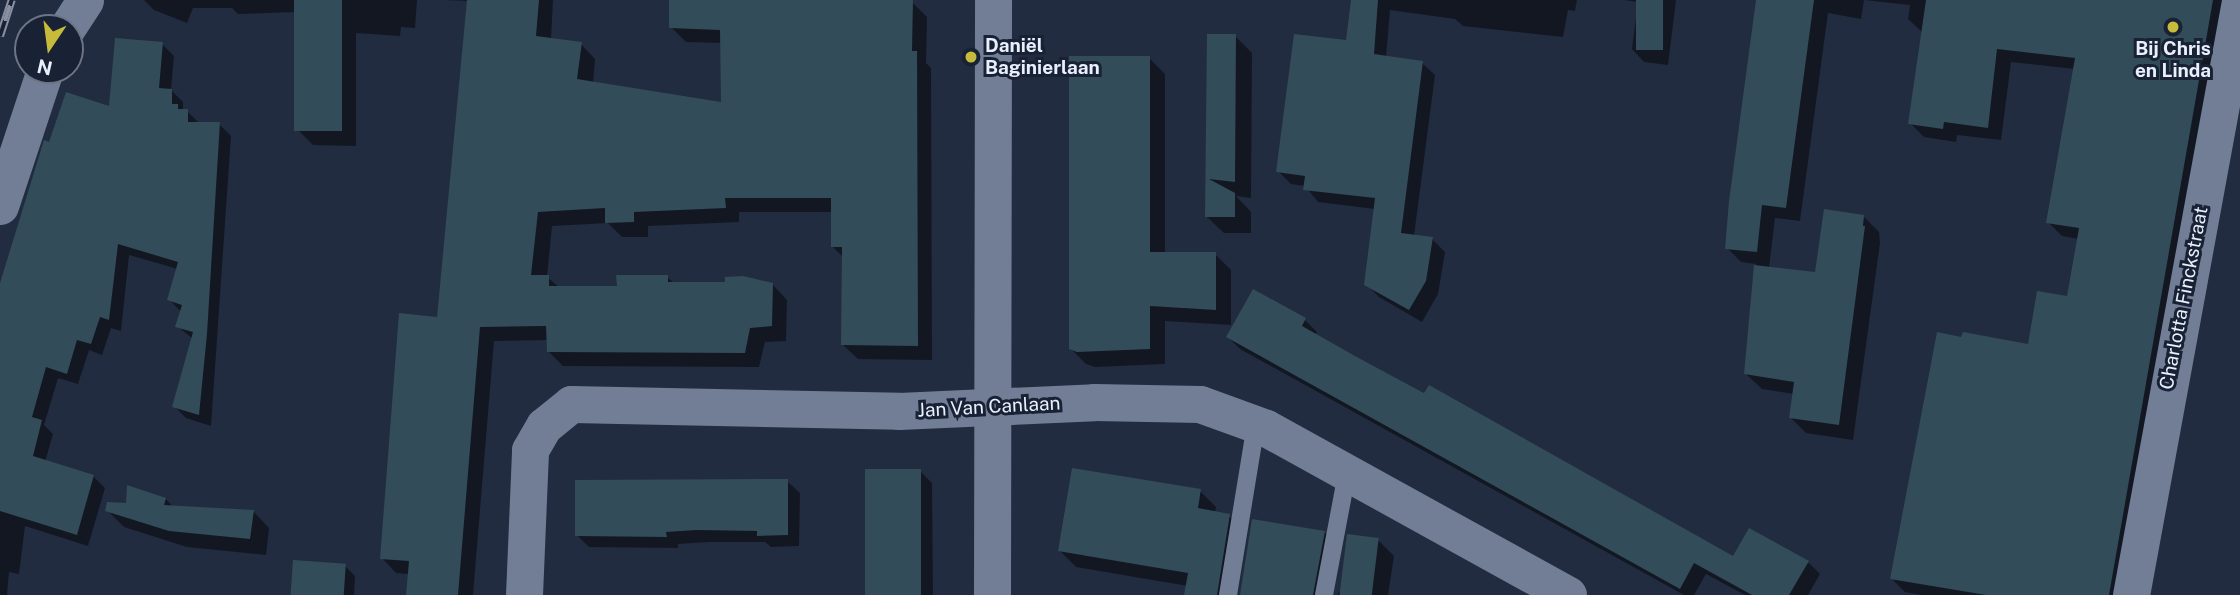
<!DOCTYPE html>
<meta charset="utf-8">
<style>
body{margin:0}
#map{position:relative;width:2240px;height:595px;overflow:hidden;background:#222c40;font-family:"Public Sans",sans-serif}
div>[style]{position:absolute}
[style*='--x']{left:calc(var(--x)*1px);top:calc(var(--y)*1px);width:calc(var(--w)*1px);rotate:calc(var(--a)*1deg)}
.shadow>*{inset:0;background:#0007}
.building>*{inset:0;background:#324c59;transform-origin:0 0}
.service>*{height:18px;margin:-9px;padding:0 9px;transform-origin:9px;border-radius:9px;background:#717e95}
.minor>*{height:37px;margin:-18.5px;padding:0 18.5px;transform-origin:18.5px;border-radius:18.5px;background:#717e95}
.rail>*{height:8px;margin-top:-4px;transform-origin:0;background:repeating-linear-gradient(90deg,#192235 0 16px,#8890a1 0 32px);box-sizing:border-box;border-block:2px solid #8890a1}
.dots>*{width:19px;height:19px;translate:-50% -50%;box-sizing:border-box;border:4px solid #192235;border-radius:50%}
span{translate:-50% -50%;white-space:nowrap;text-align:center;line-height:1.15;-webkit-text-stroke:6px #192235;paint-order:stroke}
.poi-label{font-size:19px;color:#e9f0fd;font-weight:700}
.left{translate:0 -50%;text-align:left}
.street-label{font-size:19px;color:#e9f0fd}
.north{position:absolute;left:14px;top:14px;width:70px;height:70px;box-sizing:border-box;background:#192235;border:2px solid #6c7485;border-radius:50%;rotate:193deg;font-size:19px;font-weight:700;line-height:28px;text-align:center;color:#e9f0fd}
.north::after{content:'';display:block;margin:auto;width:24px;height:32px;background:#c7bb3c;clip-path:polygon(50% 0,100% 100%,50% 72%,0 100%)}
</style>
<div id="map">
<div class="shadow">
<div style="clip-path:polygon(144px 0,417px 0,415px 28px,401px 27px,400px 36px,356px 33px,356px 146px,313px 145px,298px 130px,296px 12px,238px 14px,232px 8px,193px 8px,187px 23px,154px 10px)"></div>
<div style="clip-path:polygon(444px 0,553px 0,551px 40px,581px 44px,595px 59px,593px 84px,722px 104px,722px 43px,686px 42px,671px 27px,671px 0,912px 2px,927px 17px,926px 63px,931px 68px,932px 360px,858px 359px,843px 345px,844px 258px,832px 246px,832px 212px,739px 212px,739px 222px,648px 226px,648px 237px,622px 237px,608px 223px,552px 226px,547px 277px,560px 288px,618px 288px,667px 277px,674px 283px,773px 285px,787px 300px,786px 341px,765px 342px,759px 367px,563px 366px,548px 351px,548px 340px,494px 341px,473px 595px,408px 595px,409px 574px,396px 573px,382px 558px,438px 319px,469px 1px)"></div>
<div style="clip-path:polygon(1353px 0,1577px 0,1575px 11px,1568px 10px,1563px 37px,1463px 26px,1455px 19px,1390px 10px,1386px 57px,1422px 63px,1435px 75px,1414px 236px,1432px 239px,1445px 252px,1438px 294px,1422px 322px,1379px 297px,1366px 284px,1375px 209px,1318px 202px,1305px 186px,1291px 184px,1278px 171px,1348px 42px)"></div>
<div style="clip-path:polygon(1624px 0,1676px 0,1668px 65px,1644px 62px,1632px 49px,1638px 2px)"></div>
<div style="clip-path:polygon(1757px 0,2227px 0,2122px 595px,1921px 595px,1905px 592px,1892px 579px,2029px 346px,2068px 298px,2079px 239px,2062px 236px,2048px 222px,2075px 69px,2011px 62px,2001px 140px,1957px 135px,1956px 142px,1924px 137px,1910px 123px,1922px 32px,1908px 19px,1910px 5px,1864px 0,1861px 19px,1828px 13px,1800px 221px,1775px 218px,1769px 268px,1817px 274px,1864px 217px,1879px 232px,1880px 243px,1853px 440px,1806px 433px,1791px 418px,1794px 394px,1762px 389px,1746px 374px,1756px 264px,1741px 262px,1727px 248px)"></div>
<div style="clip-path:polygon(1208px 36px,1235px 36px,1252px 53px,1251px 198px,1236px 196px,1251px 212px,1251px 233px,1224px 233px,1207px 217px)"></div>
<div style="clip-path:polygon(162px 44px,174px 56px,171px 90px,183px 102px,183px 111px,187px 111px,199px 123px,219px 124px,231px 136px,211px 426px,186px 418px,174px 406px,193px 339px,177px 326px,181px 312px,169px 299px,178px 269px,129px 255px,121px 331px,111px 328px,102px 355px,89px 350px,78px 384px,58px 378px,44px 425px,53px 434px,45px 462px,93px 476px,105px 488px,88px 546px,25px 526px,19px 574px,9px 572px,7px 595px,0 595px,0 292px,51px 144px,111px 108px)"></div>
<div style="clip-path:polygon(1149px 58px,1165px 74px,1165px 254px,1215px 254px,1231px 270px,1231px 325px,1165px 321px,1165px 364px,1095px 367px,1086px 364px,1070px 348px)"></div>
<div style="clip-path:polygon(1305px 320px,1317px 332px,1315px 335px,1734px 558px,1808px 562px,1820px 574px,1808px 595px,1745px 595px,1706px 574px,1694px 595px,1684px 595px,1240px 349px,1228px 337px)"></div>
<div style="clip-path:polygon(920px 471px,932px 483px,933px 595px,869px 595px)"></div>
<div style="clip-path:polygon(787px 481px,800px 493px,799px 546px,771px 547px,765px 542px,709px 542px,678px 544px,678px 548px,589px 547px,577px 535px)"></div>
<div style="clip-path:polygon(1200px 491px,1216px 507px,1215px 513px,1229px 516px,1245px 532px,1235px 595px,1186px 595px,1188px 586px,1076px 567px,1060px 551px)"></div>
<div style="clip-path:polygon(166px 499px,173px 507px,253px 511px,269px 528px,266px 555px,187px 547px,124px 527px,107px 510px)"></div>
<div style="clip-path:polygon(1324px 532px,1340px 548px,1331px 595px,1241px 595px)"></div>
<div style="clip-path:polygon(1378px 540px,1394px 556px,1388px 595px,1337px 595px)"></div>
<div style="clip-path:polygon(345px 566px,355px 576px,354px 595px,293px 595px)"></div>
</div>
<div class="building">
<div style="left:294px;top:0;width:48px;height:131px"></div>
<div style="clip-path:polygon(467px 0,539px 0,536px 36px,582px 42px,577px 79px,721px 102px,720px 30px,669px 28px,669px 0,913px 0,912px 51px,917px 51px,918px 346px,841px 345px,842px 247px,831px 247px,831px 198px,725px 198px,726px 208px,634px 212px,634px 222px,605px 223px,605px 208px,538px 212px,531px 275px,549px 275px,549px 286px,617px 286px,616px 275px,668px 275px,668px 282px,725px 282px,725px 277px,743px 276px,773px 283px,772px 326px,750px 328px,745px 353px,547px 352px,546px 326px,480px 327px,458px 595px,406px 595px,409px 561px,380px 559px,399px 313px,437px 317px)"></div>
<div style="clip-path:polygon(1351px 0,1378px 0,1374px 54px,1423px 61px,1401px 233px,1433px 237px,1426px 281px,1409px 310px,1364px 285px,1375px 198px,1303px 190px,1305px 176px,1276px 172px,1294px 34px,1346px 40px)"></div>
<div style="left:1636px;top:0;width:27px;height:50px"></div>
<div style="clip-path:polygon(1756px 0,1814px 0,1786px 208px,1762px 205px,1757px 252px,1725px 249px,1729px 201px)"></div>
<div style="clip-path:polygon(1926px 0,2213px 0,2109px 595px,1986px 595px,1890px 579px,1937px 332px,1961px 337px,1963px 332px,2028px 344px,2037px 291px,2067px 296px,2079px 228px,2046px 223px,2075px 58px,1997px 49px,1988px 128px,1944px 122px,1943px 129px,1908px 124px)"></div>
<div style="clip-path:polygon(1207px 34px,1236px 34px,1235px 182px,1209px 179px,1235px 193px,1235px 217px,1205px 217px)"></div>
<div style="clip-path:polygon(115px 38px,163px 42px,159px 88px,172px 89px,172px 104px,178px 104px,178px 109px,188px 109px,188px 122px,220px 122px,207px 334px,199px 415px,172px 407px,193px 332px,175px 327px,182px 305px,167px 300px,178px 262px,118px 244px,109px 320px,100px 317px,91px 344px,77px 340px,67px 374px,46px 367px,32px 417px,42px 420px,33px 456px,94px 475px,77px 535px,0 511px,0 283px,44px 140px,49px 142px,66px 92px,109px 106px)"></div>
<div style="clip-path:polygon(1069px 56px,1150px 56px,1150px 252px,1216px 252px,1216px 310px,1150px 306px,1150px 349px,1077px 352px,1069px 349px)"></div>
<div style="clip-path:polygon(1824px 209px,1864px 215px,1863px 226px,1865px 226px,1839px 425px,1789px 418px,1794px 382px,1744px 374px,1754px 265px,1815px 272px)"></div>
<div style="clip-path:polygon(1253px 289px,1306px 318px,1302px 326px,1355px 356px,1424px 393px,1429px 385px,1733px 556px,1749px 528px,1809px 561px,1789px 595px,1752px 595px,1694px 563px,1680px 589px,1226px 337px)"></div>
<div style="clip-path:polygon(1072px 468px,1201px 489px,1198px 508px,1230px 514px,1217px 595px,1184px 595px,1188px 573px,1058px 551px)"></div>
<div style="left:865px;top:469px;width:56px;height:126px"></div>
<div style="clip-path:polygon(788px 479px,788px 535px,757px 536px,757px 531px,696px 530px,666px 532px,667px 537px,575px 536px,575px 480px)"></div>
<div style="clip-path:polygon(127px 485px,166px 498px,164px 505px,254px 510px,250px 539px,169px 531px,105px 511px,107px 502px,126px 503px)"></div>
<div style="clip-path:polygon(1252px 519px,1325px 531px,1313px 595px,1240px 595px)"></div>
<div style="left:1347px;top:534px;width:32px;height:62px;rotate:7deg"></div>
<div style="left:293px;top:560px;width:53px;height:35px;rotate:4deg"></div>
</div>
<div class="service">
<div style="--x:1228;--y:595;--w:173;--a:-80.7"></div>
<div style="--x:1324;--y:595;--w:124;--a:-79.3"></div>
</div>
<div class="minor">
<div style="--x:67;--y:28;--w:33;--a:-57"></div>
<div style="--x:0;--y:206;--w:143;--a:-71.7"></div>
<div style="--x:524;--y:595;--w:145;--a:-87.6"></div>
<div style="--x:530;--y:450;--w:28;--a:-60"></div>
<div style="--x:544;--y:426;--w:35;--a:-39"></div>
<div style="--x:571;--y:404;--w:328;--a:1.2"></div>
<div style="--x:899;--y:411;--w:195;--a:-2.6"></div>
<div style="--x:1094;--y:402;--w:106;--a:1.1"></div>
<div style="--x:1200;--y:404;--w:70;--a:20"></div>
<div style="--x:1266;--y:428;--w:345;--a:28.9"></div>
<div style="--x:992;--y:595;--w:595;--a:-89.9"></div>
<div style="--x:2131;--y:595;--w:604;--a:-79.6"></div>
</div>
<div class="rail">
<div style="--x:0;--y:36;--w:38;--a:-72"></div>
</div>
<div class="dots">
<div style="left:2173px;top:27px;background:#c7bb3c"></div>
<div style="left:971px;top:57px;background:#c7bb3c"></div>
</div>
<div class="poi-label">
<span class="left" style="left:985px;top:57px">Daniël<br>Baginierlaan</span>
<span style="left:2173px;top:60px">Bij Chris<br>en Linda</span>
</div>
<div class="street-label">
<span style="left:2184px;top:298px;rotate:-79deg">Charlotta Finckstraat</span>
<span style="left:989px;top:407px;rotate:-3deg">Jan Van Canlaan</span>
</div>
<div class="north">N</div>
</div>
